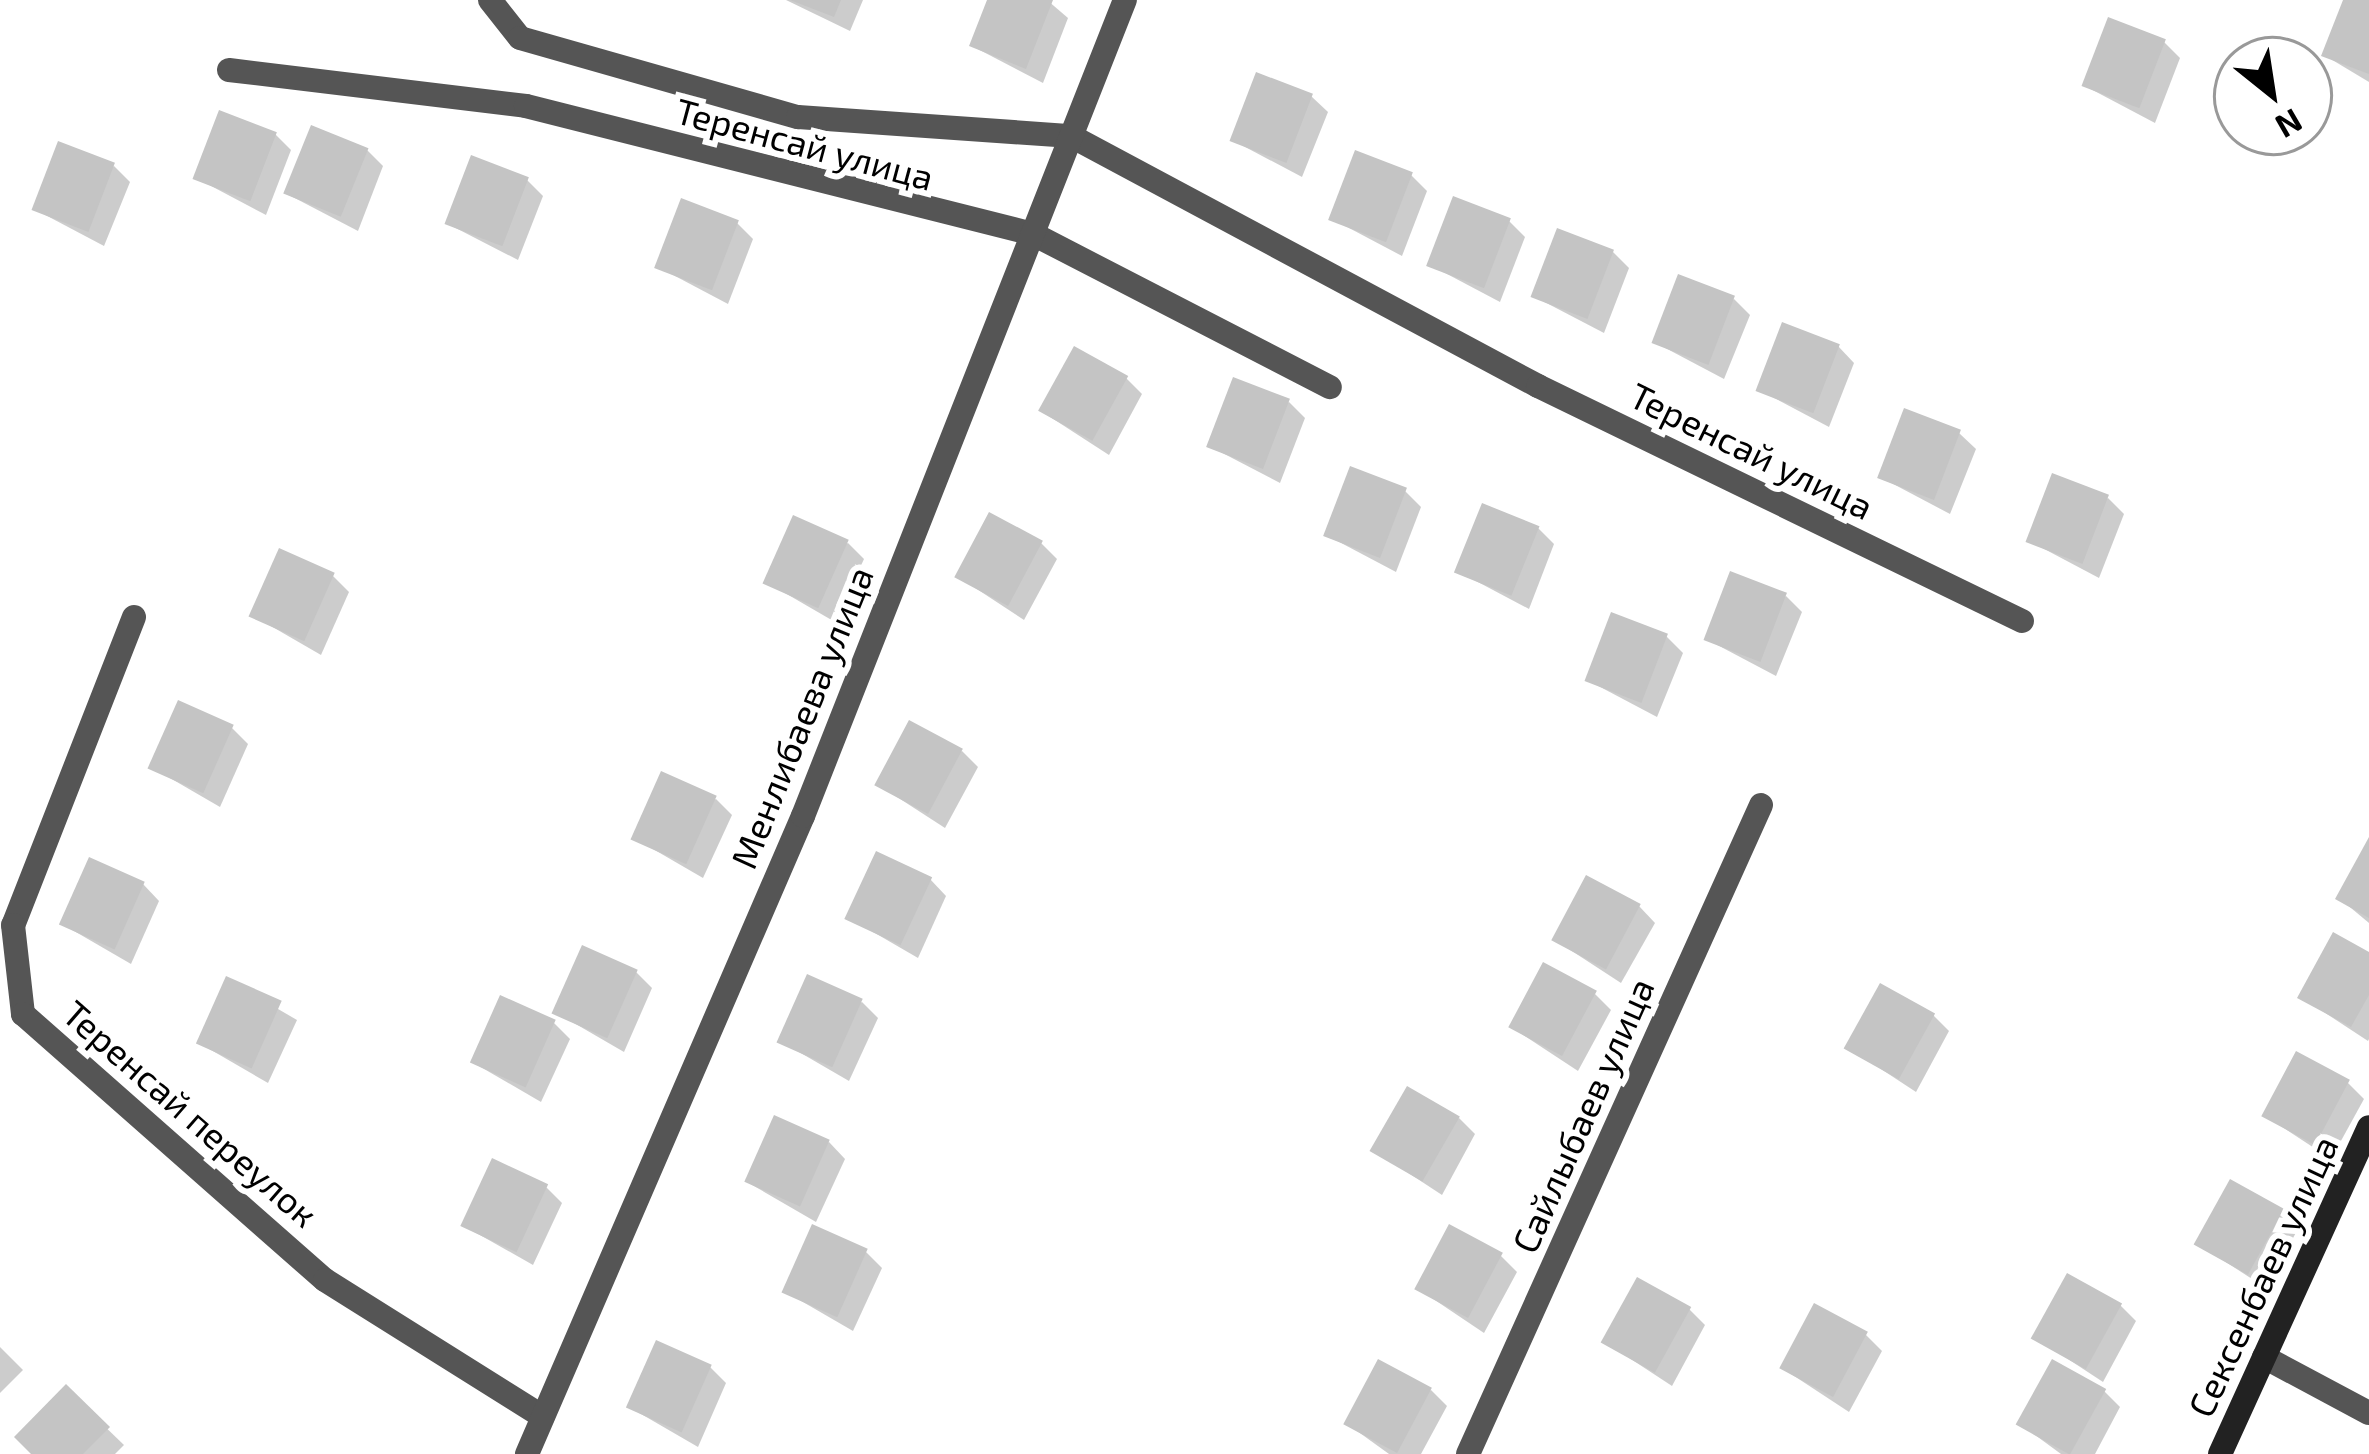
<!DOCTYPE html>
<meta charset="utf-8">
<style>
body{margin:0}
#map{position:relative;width:2369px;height:1454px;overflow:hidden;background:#fff;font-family:"Exo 2",sans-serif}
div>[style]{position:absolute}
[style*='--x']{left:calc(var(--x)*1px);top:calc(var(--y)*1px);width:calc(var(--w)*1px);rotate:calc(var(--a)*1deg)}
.shadow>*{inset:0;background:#0003}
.building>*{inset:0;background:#c4c4c4;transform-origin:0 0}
.street>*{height:24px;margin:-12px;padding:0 12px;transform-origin:12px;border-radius:12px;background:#555}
.secondary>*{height:24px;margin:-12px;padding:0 12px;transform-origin:12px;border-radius:12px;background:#222}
span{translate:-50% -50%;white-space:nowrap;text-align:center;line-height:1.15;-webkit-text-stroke:12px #fff;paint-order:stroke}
.street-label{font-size:36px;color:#000}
.north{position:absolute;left:2213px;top:36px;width:120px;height:120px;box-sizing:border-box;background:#fff;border:3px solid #999;border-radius:50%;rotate:150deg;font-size:33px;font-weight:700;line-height:48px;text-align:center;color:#000}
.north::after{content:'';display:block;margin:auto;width:42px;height:54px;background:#000;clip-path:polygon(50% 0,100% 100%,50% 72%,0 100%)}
</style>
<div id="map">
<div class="shadow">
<div style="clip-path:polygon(786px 0,863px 0,850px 31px)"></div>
<div style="clip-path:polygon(990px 0,1047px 0,1068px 18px,1043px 83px,972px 46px)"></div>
<div style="clip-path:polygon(2346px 0,2369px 0,2369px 82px,2324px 55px)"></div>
<div style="clip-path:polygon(2164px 42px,2180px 58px,2155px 123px,2085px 86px)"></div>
<div style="clip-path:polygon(1311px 96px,1328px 112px,1302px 177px,1232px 140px)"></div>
<div style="clip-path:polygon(275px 134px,291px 150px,266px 215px,196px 178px)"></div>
<div style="clip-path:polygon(367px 150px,383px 166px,358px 231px,287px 194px)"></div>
<div style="clip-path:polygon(114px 166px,130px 182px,104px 246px,34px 209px)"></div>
<div style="clip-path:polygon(1411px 175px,1427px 191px,1402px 256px,1332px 219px)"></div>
<div style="clip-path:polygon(527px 180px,543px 196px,518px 260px,448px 224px)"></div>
<div style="clip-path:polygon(1509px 221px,1525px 237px,1500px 302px,1430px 265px)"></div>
<div style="clip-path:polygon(737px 223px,753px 239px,728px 304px,658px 267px)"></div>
<div style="clip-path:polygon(1613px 252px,1629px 268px,1604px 333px,1533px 296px)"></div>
<div style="clip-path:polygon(1734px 299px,1750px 315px,1724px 379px,1654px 342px)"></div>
<div style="clip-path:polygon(1838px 346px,1854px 363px,1829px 427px,1759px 390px)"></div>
<div style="clip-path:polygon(1126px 378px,1142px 394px,1109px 455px,1041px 411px)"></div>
<div style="clip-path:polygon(1289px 402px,1305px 418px,1280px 483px,1209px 446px)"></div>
<div style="clip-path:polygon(1959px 433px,1976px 449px,1950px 514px,1880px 477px)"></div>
<div style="clip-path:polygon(1405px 491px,1421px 507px,1396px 572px,1326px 535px)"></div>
<div style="clip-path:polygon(2108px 498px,2124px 514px,2099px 578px,2029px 541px)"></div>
<div style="clip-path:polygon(1538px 528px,1554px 544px,1529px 609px,1459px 572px)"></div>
<div style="clip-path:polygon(848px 543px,864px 559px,835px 622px,766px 582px)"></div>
<div style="clip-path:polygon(1041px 543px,1057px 559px,1024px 620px,957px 576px)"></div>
<div style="clip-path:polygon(333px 576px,349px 592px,321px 655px,252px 615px)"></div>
<div style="clip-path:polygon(1786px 596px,1802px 612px,1776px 676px,1706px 639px)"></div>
<div style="clip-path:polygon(1666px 636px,1683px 653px,1657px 717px,1587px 680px)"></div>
<div style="clip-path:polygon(232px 728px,248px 744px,220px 807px,151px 767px)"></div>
<div style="clip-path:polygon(962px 751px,978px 767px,945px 828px,877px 784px)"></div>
<div style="clip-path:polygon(716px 799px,732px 815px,703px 878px,634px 838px)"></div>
<div style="clip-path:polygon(2369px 843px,2369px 923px,2339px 898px)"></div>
<div style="clip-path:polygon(930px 879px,946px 896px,918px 958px,849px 918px)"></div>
<div style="clip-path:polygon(143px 884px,159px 901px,131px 964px,62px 924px)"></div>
<div style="clip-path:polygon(1639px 906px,1655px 923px,1621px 983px,1555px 940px)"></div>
<div style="clip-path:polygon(2369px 955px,2369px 1039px,2368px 1041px,2301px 997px)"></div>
<div style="clip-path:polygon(636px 972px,652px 988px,624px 1052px,555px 1012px)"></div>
<div style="clip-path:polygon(228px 980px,297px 1020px,268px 1083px,199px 1043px)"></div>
<div style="clip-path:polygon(1595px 994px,1611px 1010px,1578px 1071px,1511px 1027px)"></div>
<div style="clip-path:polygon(862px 1002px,878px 1018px,849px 1081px,780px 1041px)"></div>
<div style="clip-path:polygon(1933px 1015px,1949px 1031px,1916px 1092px,1849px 1048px)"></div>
<div style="clip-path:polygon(554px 1023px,570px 1039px,541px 1102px,472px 1062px)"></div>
<div style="clip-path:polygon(2348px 1083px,2364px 1099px,2331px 1159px,2264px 1115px)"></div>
<div style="clip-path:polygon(1459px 1118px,1475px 1134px,1442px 1195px,1375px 1151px)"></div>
<div style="clip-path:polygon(829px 1142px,845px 1159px,816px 1222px,747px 1182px)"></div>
<div style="clip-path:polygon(546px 1187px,562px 1203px,533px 1265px,464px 1226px)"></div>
<div style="clip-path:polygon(2283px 1211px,2299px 1227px,2266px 1288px,2198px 1244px)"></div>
<div style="clip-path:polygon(866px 1252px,882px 1268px,853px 1331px,784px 1291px)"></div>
<div style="clip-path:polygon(1501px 1256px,1517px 1272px,1484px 1333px,1417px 1288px)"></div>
<div style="clip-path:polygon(2120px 1305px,2136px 1321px,2103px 1382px,2036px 1338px)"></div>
<div style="clip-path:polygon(1689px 1309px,1705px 1325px,1672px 1386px,1605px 1342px)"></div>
<div style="clip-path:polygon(1866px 1335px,1882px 1351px,1849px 1412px,1782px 1368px)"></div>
<div style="clip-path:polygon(0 1347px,23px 1370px,0 1393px)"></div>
<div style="clip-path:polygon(710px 1367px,726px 1383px,698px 1447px,629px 1407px)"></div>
<div style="clip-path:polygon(66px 1389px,124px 1445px,115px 1454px,35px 1454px)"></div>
<div style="clip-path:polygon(1431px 1390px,1447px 1406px,1421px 1454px,1389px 1454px,1346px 1423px)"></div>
<div style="clip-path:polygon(2104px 1391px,2120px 1407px,2095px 1454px,2061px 1454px,2020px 1424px)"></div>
</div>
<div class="building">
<div style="clip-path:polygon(790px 0,841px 0,834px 17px)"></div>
<div style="clip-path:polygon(987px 0,1053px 0,1026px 69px,969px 46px)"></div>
<div style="clip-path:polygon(2343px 0,2369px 0,2369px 74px,2321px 56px)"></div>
<div style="left:2108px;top:17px;width:62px;height:74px;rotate:21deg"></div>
<div style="left:1256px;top:72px;width:61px;height:74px;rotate:21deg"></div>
<div style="left:219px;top:110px;width:62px;height:74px;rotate:21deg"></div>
<div style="left:311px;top:125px;width:62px;height:74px;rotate:22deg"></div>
<div style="left:58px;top:141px;width:61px;height:74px;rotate:21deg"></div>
<div style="left:1355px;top:150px;width:62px;height:75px;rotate:21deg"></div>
<div style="left:471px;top:155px;width:62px;height:74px;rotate:21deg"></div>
<div style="left:1453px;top:196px;width:62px;height:75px;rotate:21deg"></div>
<div style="left:681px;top:198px;width:62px;height:75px;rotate:21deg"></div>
<div style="left:1557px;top:228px;width:61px;height:74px;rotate:21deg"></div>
<div style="left:1678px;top:274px;width:61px;height:74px;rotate:21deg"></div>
<div style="left:1782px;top:322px;width:62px;height:74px;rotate:21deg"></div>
<div style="left:1074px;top:346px;width:62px;height:74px;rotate:29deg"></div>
<div style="left:1233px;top:377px;width:61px;height:75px;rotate:21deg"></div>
<div style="left:1904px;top:408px;width:61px;height:75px;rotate:21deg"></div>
<div style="left:1350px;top:466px;width:61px;height:75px;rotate:21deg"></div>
<div style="left:2052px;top:473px;width:61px;height:74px;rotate:21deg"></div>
<div style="left:1482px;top:503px;width:62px;height:75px;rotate:22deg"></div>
<div style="left:989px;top:512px;width:61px;height:74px;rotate:28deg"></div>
<div style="left:793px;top:515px;width:61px;height:75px;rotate:24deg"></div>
<div style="left:279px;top:548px;width:61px;height:75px;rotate:24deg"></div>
<div style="left:1730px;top:571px;width:61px;height:74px;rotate:21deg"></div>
<div style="left:1611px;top:612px;width:61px;height:74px;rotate:21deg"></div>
<div style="left:178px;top:700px;width:61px;height:75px;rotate:24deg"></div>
<div style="left:909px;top:720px;width:61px;height:74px;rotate:28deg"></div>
<div style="left:661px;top:771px;width:61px;height:75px;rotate:24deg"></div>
<div style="clip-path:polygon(2369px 837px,2369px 918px,2335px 899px)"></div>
<div style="left:876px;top:851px;width:62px;height:75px;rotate:25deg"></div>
<div style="left:89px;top:857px;width:61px;height:74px;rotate:24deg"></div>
<div style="left:1586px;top:875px;width:62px;height:74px;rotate:28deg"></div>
<div style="clip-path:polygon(2333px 932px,2369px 952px,2369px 995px,2351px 1027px,2297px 998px)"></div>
<div style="left:582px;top:945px;width:61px;height:75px;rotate:24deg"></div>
<div style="left:1543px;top:962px;width:61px;height:74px;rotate:28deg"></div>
<div style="left:807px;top:974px;width:61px;height:75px;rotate:24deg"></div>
<div style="left:226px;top:976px;width:61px;height:74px;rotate:24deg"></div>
<div style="left:1880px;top:983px;width:63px;height:75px;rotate:29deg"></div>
<div style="left:500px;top:995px;width:61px;height:74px;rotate:24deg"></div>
<div style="left:2296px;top:1051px;width:61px;height:74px;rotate:28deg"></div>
<div style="left:1407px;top:1086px;width:61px;height:75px;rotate:30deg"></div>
<div style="left:774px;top:1115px;width:61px;height:73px;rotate:24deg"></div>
<div style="left:492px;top:1158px;width:62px;height:75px;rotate:25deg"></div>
<div style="left:2230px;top:1179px;width:62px;height:75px;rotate:29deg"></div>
<div style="left:812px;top:1224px;width:61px;height:75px;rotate:24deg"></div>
<div style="left:1449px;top:1224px;width:61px;height:74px;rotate:28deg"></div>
<div style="left:2067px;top:1273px;width:63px;height:75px;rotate:29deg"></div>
<div style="left:1637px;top:1277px;width:62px;height:75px;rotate:29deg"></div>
<div style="left:1814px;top:1303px;width:61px;height:74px;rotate:28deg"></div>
<div style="left:656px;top:1340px;width:61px;height:74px;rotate:24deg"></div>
<div style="left:1378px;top:1359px;width:61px;height:74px;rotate:28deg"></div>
<div style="left:2052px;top:1359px;width:62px;height:75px;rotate:29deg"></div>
<div style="clip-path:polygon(66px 1384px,110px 1427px,83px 1454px,31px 1454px,14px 1437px)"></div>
</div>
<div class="street">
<div style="--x:490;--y:0;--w:48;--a:51.7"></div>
<div style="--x:520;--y:38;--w:289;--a:15.9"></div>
<div style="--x:798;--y:117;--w:274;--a:4"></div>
<div style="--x:1071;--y:136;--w:530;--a:28.16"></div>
<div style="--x:1538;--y:386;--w:538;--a:25.9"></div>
<div style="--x:229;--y:70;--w:299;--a:6.9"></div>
<div style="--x:526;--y:106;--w:523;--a:14.17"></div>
<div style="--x:1033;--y:234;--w:334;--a:27.3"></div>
<div style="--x:134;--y:617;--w:331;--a:111.4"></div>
<div style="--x:13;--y:925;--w:90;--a:83.6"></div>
<div style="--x:23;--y:1014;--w:402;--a:41.4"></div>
<div style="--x:325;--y:1280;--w:257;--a:32.1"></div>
<div style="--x:2264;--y:1357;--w:119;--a:28.1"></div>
<div style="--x:527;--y:1454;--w:695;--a:-66.61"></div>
<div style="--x:803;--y:816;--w:877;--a:-68.47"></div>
<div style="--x:1468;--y:1454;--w:712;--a:-65.7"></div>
</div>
<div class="secondary">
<div style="--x:2220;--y:1454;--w:359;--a:-65.5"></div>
</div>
<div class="street-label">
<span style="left:805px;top:143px;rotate:15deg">Теренсай улица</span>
<span style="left:1752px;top:450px;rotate:26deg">Теренсай улица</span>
<span style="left:801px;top:717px;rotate:-68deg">Менлибаева улица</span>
<span style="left:191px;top:1113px;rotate:41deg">Теренсай переулок</span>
<span style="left:1582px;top:1115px;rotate:-66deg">Сайлыбаев улица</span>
<span style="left:2262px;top:1276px;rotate:-65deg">Сексенбаев улица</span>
</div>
<div class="north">N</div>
</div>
